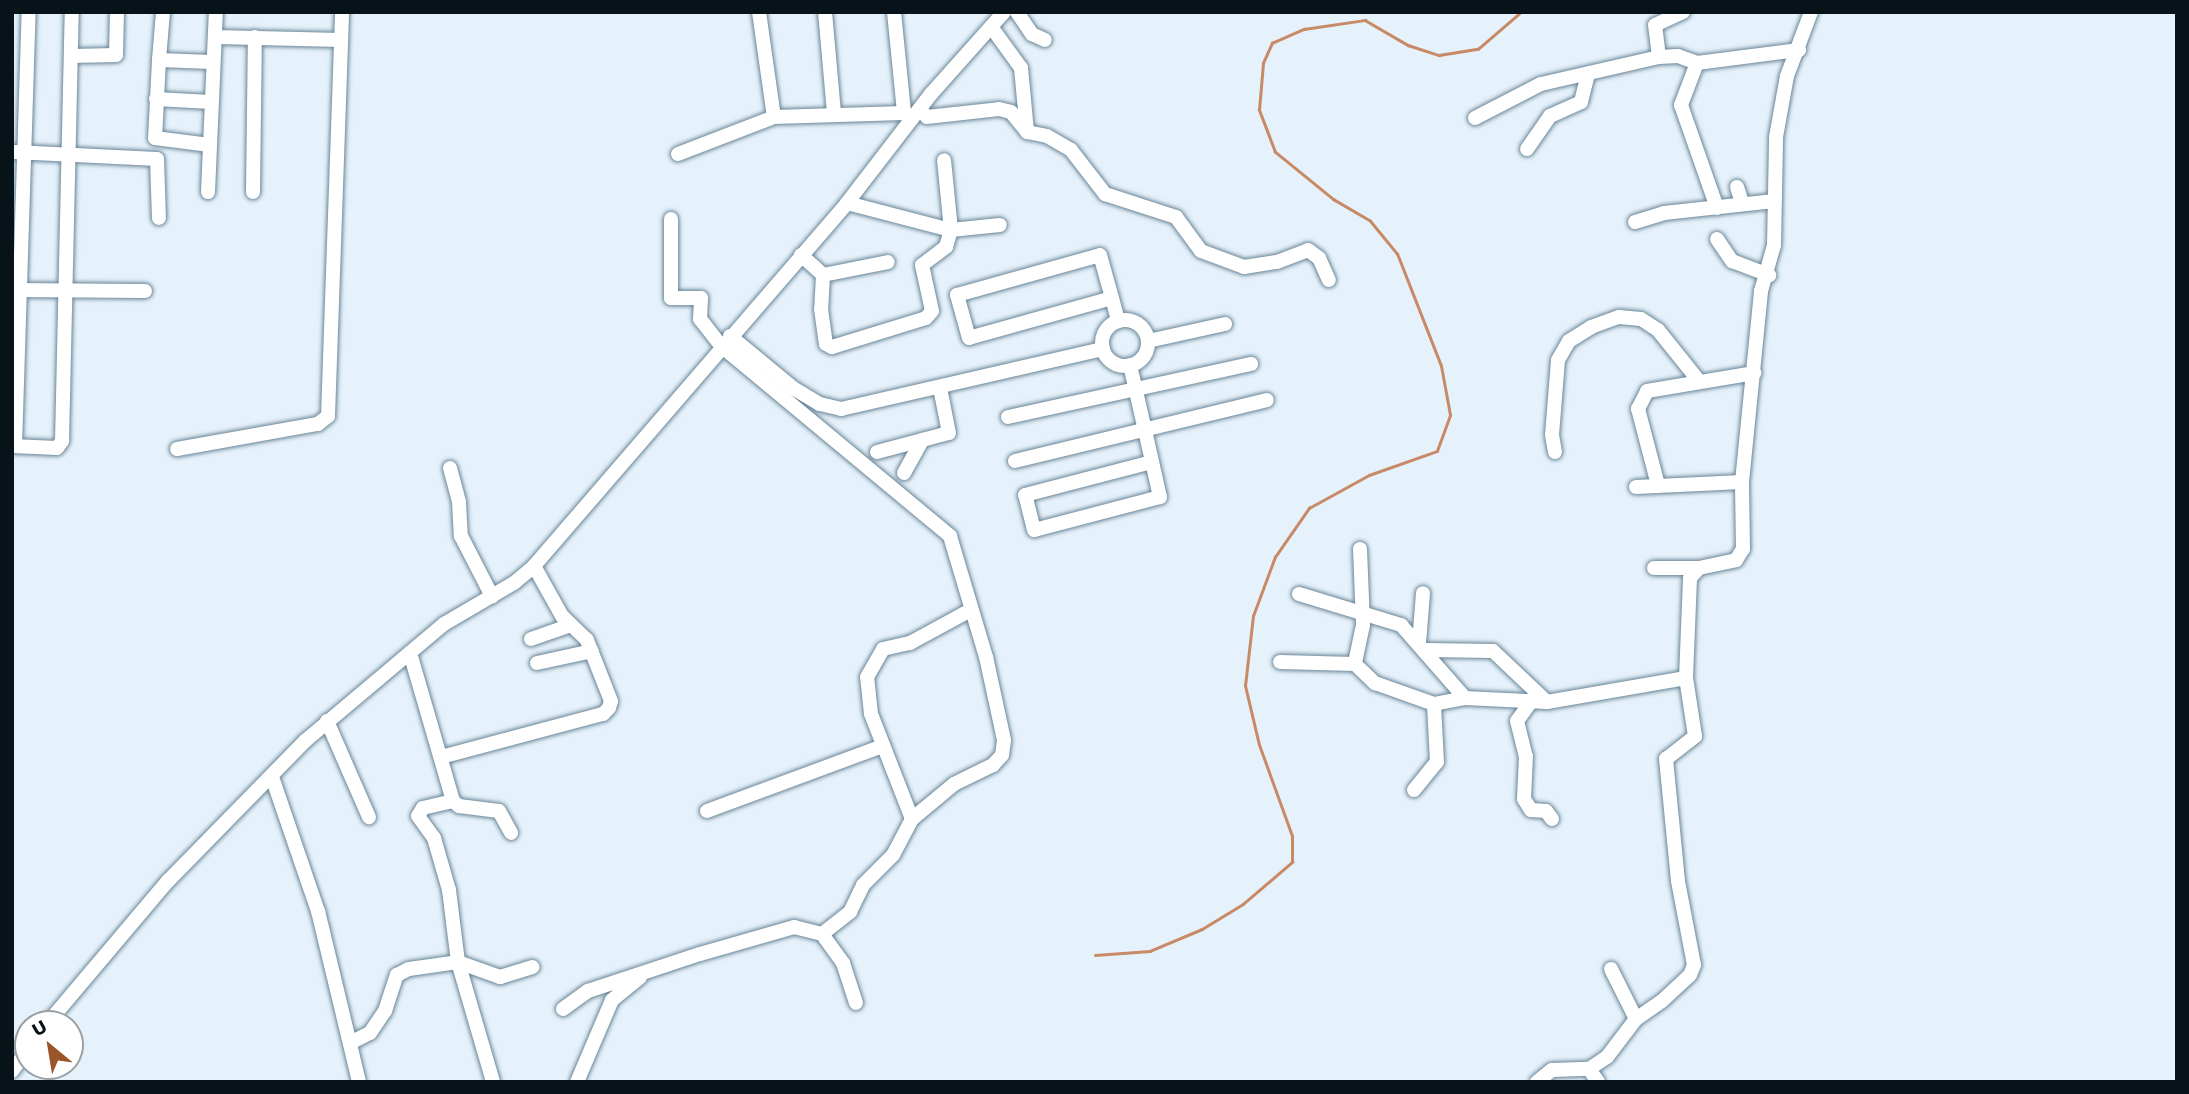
<!DOCTYPE html>
<style>
body{margin:0}
#map{position:relative;width:2189px;height:1094px;overflow:hidden;background:#e6f2fb;font-family:"Work Sans",sans-serif}
div>[style]{position:absolute}
[style*='--x']{left:calc(var(--x)*1px);top:calc(var(--y)*1px);width:calc(var(--w)*1px);rotate:calc(var(--a)*1deg)}
.stream>*{height:2.5px;margin:-1.25px;padding:0 1.25px;transform-origin:1.25px;border-radius:1.25px;background:#c88a66}
.roads{filter:drop-shadow(0 0 2px #698597) drop-shadow(0 0 2px #698597)}
.minor>*{height:14px;margin:-7px;padding:0 7px;transform-origin:7px;border-radius:7px;background:#fff}
.minor>.ring{margin:-7px;padding:0;box-sizing:content-box;background:none;border:14px solid #fff;border-radius:50%}
span{translate:-50% -50%;white-space:nowrap;text-align:center;line-height:1.15;-webkit-text-stroke:7px #fff;paint-order:stroke}
.frame{position:absolute;inset:0;border:14px solid #081219;pointer-events:none}
.north{position:absolute;left:14px;top:1010px;width:70px;height:70px;box-sizing:border-box;background:#fff;border:2px solid #9ca0a3;border-radius:50%;rotate:330deg;font-size:19px;font-weight:700;line-height:28px;text-align:center;color:#081219}
.north::after{content:'';display:block;margin:auto;width:24px;height:32px;background:#9a5529;clip-path:polygon(50% 0,100% 100%,50% 72%,0 100%)}
</style>
<div id="map">
<div class="stream">
<div style="--x:1095;--y:955;--w:55;--a:-4.2"></div>
<div style="--x:1150;--y:951;--w:56;--a:-22.9"></div>
<div style="--x:1202;--y:929;--w:48;--a:-31.4"></div>
<div style="--x:1243;--y:904;--w:65;--a:-40.6"></div>
<div style="--x:1292;--y:862;--w:26;--a:-90"></div>
<div style="--x:1292;--y:836;--w:97;--a:-109.9"></div>
<div style="--x:1259;--y:745;--w:61;--a:-103.3"></div>
<div style="--x:1245;--y:686;--w:70;--a:-83.5"></div>
<div style="--x:1253;--y:616;--w:63;--a:-69.6"></div>
<div style="--x:1275;--y:557;--w:60;--a:-55.2"></div>
<div style="--x:1309;--y:508;--w:68;--a:-28.8"></div>
<div style="--x:1369;--y:475;--w:72;--a:-19.4"></div>
<div style="--x:1437;--y:451;--w:38;--a:-70"></div>
<div style="--x:1450;--y:415;--w:50;--a:-100.4"></div>
<div style="--x:1441;--y:366;--w:120;--a:-111.4"></div>
<div style="--x:1397;--y:254;--w:43;--a:-129.3"></div>
<div style="--x:1370;--y:221;--w:42;--a:-149.7"></div>
<div style="--x:1334;--y:200;--w:76;--a:-140.9"></div>
<div style="--x:1275;--y:152;--w:45;--a:-110.9"></div>
<div style="--x:1259;--y:110;--w:47;--a:-85.1"></div>
<div style="--x:1263;--y:63;--w:22;--a:-66"></div>
<div style="--x:1272;--y:43;--w:35;--a:-24"></div>
<div style="--x:1304;--y:29;--w:62;--a:-8.4"></div>
<div style="--x:1365;--y:20;--w:50;--a:30.2"></div>
<div style="--x:1408;--y:45;--w:33;--a:18"></div>
<div style="--x:1439;--y:55;--w:39;--a:-9"></div>
<div style="--x:1478;--y:49;--w:57;--a:-40.7"></div>
</div>
<div class="roads">
<div class="minor">
<div style="--x:163;--y:12;--w:48;--a:94.8"></div>
<div style="--x:159;--y:60;--w:53;--a:2.2"></div>
<div style="--x:759;--y:12;--w:106;--a:81.9"></div>
<div style="--x:825;--y:12;--w:100;--a:84.9"></div>
<div style="--x:894;--y:12;--w:101;--a:84.3"></div>
<div style="--x:904;--y:113;--w:9;--a:32"></div>
<div style="--x:1017;--y:12;--w:27;--a:56"></div>
<div style="--x:1032;--y:34;--w:14;--a:25"></div>
<div style="--x:992;--y:28;--w:49;--a:54.1"></div>
<div style="--x:1021;--y:68;--w:64;--a:84.6"></div>
<div style="--x:215;--y:37;--w:126;--a:1.4"></div>
<div style="--x:71;--y:56;--w:45;--a:-1.3"></div>
<div style="--x:116;--y:55;--w:43;--a:-88.7"></div>
<div style="--x:1659;--y:57;--w:32;--a:-97"></div>
<div style="--x:1655;--y:25;--w:31;--a:-25"></div>
<div style="--x:159;--y:60;--w:78;--a:92.9"></div>
<div style="--x:155;--y:138;--w:55;--a:7.3"></div>
<div style="--x:1697;--y:63;--w:45;--a:110.9"></div>
<div style="--x:1681;--y:105;--w:109;--a:70.7"></div>
<div style="--x:156;--y:99;--w:55;--a:3.1"></div>
<div style="--x:921;--y:111;--w:8;--a:45"></div>
<div style="--x:927;--y:117;--w:72;--a:-6.3"></div>
<div style="--x:999;--y:109;--w:12;--a:14"></div>
<div style="--x:1011;--y:112;--w:26;--a:51"></div>
<div style="--x:1027;--y:132;--w:20;--a:11"></div>
<div style="--x:1047;--y:136;--w:28;--a:30"></div>
<div style="--x:1071;--y:150;--w:56;--a:52.3"></div>
<div style="--x:1105;--y:194;--w:75;--a:17.9"></div>
<div style="--x:1176;--y:217;--w:42;--a:53.7"></div>
<div style="--x:1201;--y:251;--w:46;--a:20.4"></div>
<div style="--x:1244;--y:267;--w:33;--a:-9"></div>
<div style="--x:1277;--y:262;--w:33;--a:-21"></div>
<div style="--x:1308;--y:250;--w:14;--a:36"></div>
<div style="--x:1319;--y:258;--w:24;--a:66"></div>
<div style="--x:1475;--y:118;--w:74;--a:-27.3"></div>
<div style="--x:1541;--y:84;--w:121;--a:-12.9"></div>
<div style="--x:1659;--y:57;--w:19;--a:-3"></div>
<div style="--x:1678;--y:56;--w:20;--a:20"></div>
<div style="--x:1697;--y:63;--w:103;--a:-7.3"></div>
<div style="--x:1527;--y:149;--w:40;--a:-55.1"></div>
<div style="--x:1550;--y:116;--w:34;--a:-24"></div>
<div style="--x:1581;--y:102;--w:29;--a:-76"></div>
<div style="--x:14;--y:152;--w:143;--a:2.8"></div>
<div style="--x:157;--y:159;--w:59;--a:88.1"></div>
<div style="--x:678;--y:154;--w:103;--a:-21.1"></div>
<div style="--x:774;--y:117;--w:130;--a:-1.8"></div>
<div style="--x:1737;--y:187;--w:16;--a:72"></div>
<div style="--x:208;--y:192;--w:180;--a:-87.5"></div>
<div style="--x:253;--y:192;--w:155;--a:-89.3"></div>
<div style="--x:847;--y:203;--w:107;--a:14.6"></div>
<div style="--x:951;--y:230;--w:49;--a:-5.8"></div>
<div style="--x:1635;--y:222;--w:30;--a:-17"></div>
<div style="--x:1664;--y:213;--w:111;--a:-6.2"></div>
<div style="--x:1717;--y:239;--w:27;--a:56"></div>
<div style="--x:1732;--y:261;--w:40;--a:21"></div>
<div style="--x:801;--y:255;--w:30;--a:42"></div>
<div style="--x:823;--y:275;--w:34;--a:93"></div>
<div style="--x:821;--y:309;--w:35;--a:82"></div>
<div style="--x:826;--y:344;--w:7;--a:27"></div>
<div style="--x:832;--y:347;--w:98;--a:-17.1"></div>
<div style="--x:926;--y:318;--w:9;--a:-49"></div>
<div style="--x:932;--y:311;--w:47;--a:-102.3"></div>
<div style="--x:922;--y:265;--w:30;--a:-37"></div>
<div style="--x:946;--y:247;--w:18;--a:-74"></div>
<div style="--x:951;--y:230;--w:70;--a:-95.7"></div>
<div style="--x:823;--y:275;--w:66;--a:-11.3"></div>
<div style="--x:12;--y:290;--w:133;--a:0.4"></div>
<div style="--x:1112;--y:298;--w:148;--a:164.4"></div>
<div style="--x:969;--y:338;--w:45;--a:-105.6"></div>
<div style="--x:957;--y:295;--w:148;--a:-15.6"></div>
<div style="--x:1100;--y:255;--w:45;--a:74.4"></div>
<div style="--x:1112;--y:298;--w:24;--a:75"></div>
<div class="ring" style="left:1102px;top:320px;width:32px;height:32px"></div>
<div style="--x:730;--y:336;--w:82;--a:39.5"></div>
<div style="--x:793;--y:388;--w:31;--a:31"></div>
<div style="--x:820;--y:404;--w:22;--a:13"></div>
<div style="--x:841;--y:409;--w:269;--a:-12.9"></div>
<div style="--x:1148;--y:341;--w:79;--a:-12.4"></div>
<div style="--x:1130;--y:365;--w:63;--a:77.1"></div>
<div style="--x:1144;--y:426;--w:73;--a:77.3"></div>
<div style="--x:1160;--y:497;--w:130;--a:165.3"></div>
<div style="--x:1034;--y:530;--w:36;--a:-104"></div>
<div style="--x:1025;--y:495;--w:131;--a:-14.6"></div>
<div style="--x:1008;--y:417;--w:249;--a:-12.3"></div>
<div style="--x:12;--y:446;--w:45;--a:2.5"></div>
<div style="--x:57;--y:448;--w:9;--a:-54"></div>
<div style="--x:62;--y:441;--w:429;--a:-88.7"></div>
<div style="--x:15;--y:446;--w:434;--a:-88.2"></div>
<div style="--x:177;--y:449;--w:143;--a:-10.1"></div>
<div style="--x:318;--y:424;--w:13;--a:-39"></div>
<div style="--x:328;--y:416;--w:404;--a:-88"></div>
<div style="--x:877;--y:452;--w:74;--a:-14.8"></div>
<div style="--x:949;--y:433;--w:46;--a:-101.3"></div>
<div style="--x:1555;--y:452;--w:17;--a:-100"></div>
<div style="--x:1552;--y:435;--w:75;--a:-85.4"></div>
<div style="--x:1558;--y:360;--w:22;--a:-60"></div>
<div style="--x:1569;--y:341;--w:26;--a:-32"></div>
<div style="--x:1591;--y:327;--w:30;--a:-20"></div>
<div style="--x:1619;--y:317;--w:22;--a:5"></div>
<div style="--x:1641;--y:319;--w:20;--a:33"></div>
<div style="--x:1658;--y:330;--w:64;--a:51.3"></div>
<div style="--x:1015;--y:461;--w:259;--a:-13.6"></div>
<div style="--x:450;--y:468;--w:35;--a:75"></div>
<div style="--x:459;--y:502;--w:34;--a:87"></div>
<div style="--x:461;--y:536;--w:68;--a:62.7"></div>
<div style="--x:904;--y:473;--w:38;--a:-61"></div>
<div style="--x:1658;--y:485;--w:79;--a:-104.7"></div>
<div style="--x:1638;--y:409;--w:20;--a:-63"></div>
<div style="--x:1647;--y:391;--w:109;--a:-9.5"></div>
<div style="--x:1636;--y:487;--w:106;--a:-2.7"></div>
<div style="--x:1360;--y:549;--w:76;--a:87.7"></div>
<div style="--x:1363;--y:625;--w:40;--a:102"></div>
<div style="--x:1355;--y:664;--w:28;--a:44"></div>
<div style="--x:1375;--y:683;--w:63;--a:19.6"></div>
<div style="--x:1434;--y:704;--w:32;--a:-11"></div>
<div style="--x:1465;--y:698;--w:82;--a:2.8"></div>
<div style="--x:1547;--y:702;--w:141;--a:-9.8"></div>
<div style="--x:1654;--y:568;--w:45;--a:0"></div>
<div style="--x:1299;--y:594;--w:107;--a:16.9"></div>
<div style="--x:1401;--y:625;--w:97;--a:48.8"></div>
<div style="--x:531;--y:639;--w:42;--a:-19.3"></div>
<div style="--x:1419;--y:643;--w:50;--a:-85.4"></div>
<div style="--x:1426;--y:650;--w:67;--a:0.9"></div>
<div style="--x:1493;--y:651;--w:74;--a:43.4"></div>
<div style="--x:410;--y:653;--w:154;--a:73.8"></div>
<div style="--x:453;--y:801;--w:8;--a:40"></div>
<div style="--x:459;--y:806;--w:40;--a:7.1"></div>
<div style="--x:499;--y:811;--w:25;--a:61"></div>
<div style="--x:1280;--y:662;--w:75;--a:1.5"></div>
<div style="--x:537;--y:663;--w:56;--a:-12.3"></div>
<div style="--x:1530;--y:703;--w:22;--a:126"></div>
<div style="--x:1517;--y:721;--w:36;--a:76"></div>
<div style="--x:1526;--y:756;--w:43;--a:92.7"></div>
<div style="--x:1524;--y:799;--w:13;--a:58"></div>
<div style="--x:1531;--y:810;--w:15;--a:4"></div>
<div style="--x:1546;--y:811;--w:10;--a:53"></div>
<div style="--x:327;--y:721;--w:105;--a:66.4"></div>
<div style="--x:441;--y:757;--w:168;--a:-14.9"></div>
<div style="--x:603;--y:714;--w:8;--a:-45"></div>
<div style="--x:609;--y:708;--w:7;--a:-74"></div>
<div style="--x:611;--y:701;--w:66;--a:-111.5"></div>
<div style="--x:587;--y:640;--w:35;--a:-136"></div>
<div style="--x:562;--y:616;--w:57;--a:-119.2"></div>
<div style="--x:272;--y:777;--w:142;--a:71.1"></div>
<div style="--x:318;--y:911;--w:176;--a:76.5"></div>
<div style="--x:1414;--y:790;--w:36;--a:-51"></div>
<div style="--x:1437;--y:762;--w:58;--a:-93"></div>
<div style="--x:453;--y:801;--w:31;--a:167"></div>
<div style="--x:423;--y:808;--w:9;--a:122"></div>
<div style="--x:418;--y:816;--w:27;--a:54"></div>
<div style="--x:434;--y:838;--w:54;--a:73.9"></div>
<div style="--x:449;--y:890;--w:73;--a:82.9"></div>
<div style="--x:458;--y:962;--w:125;--a:73.7"></div>
<div style="--x:707;--y:811;--w:188;--a:-20.3"></div>
<div style="--x:912;--y:819;--w:113;--a:-111.3"></div>
<div style="--x:871;--y:714;--w:37;--a:-96"></div>
<div style="--x:867;--y:677;--w:32;--a:-60"></div>
<div style="--x:883;--y:649;--w:28;--a:-13"></div>
<div style="--x:910;--y:643;--w:67;--a:-28.5"></div>
<div style="--x:822;--y:934;--w:36;--a:54"></div>
<div style="--x:843;--y:963;--w:42;--a:72"></div>
<div style="--x:1611;--y:969;--w:56;--a:63.4"></div>
<div style="--x:563;--y:1009;--w:31;--a:-36"></div>
<div style="--x:588;--y:991;--w:118;--a:-18.3"></div>
<div style="--x:700;--y:954;--w:98;--a:-16"></div>
<div style="--x:794;--y:927;--w:29;--a:14"></div>
<div style="--x:822;--y:934;--w:36;--a:-38"></div>
<div style="--x:850;--y:912;--w:30;--a:-64"></div>
<div style="--x:863;--y:885;--w:42;--a:-45"></div>
<div style="--x:893;--y:855;--w:41;--a:-62.2"></div>
<div style="--x:912;--y:819;--w:55;--a:-39.8"></div>
<div style="--x:954;--y:784;--w:43;--a:-26"></div>
<div style="--x:993;--y:765;--w:13;--a:-48"></div>
<div style="--x:1002;--y:755;--w:15;--a:-82"></div>
<div style="--x:1004;--y:740;--w:85;--a:-102.2"></div>
<div style="--x:986;--y:657;--w:126;--a:-106.6"></div>
<div style="--x:950;--y:536;--w:296;--a:-140.3"></div>
<div style="--x:722;--y:347;--w:36;--a:-128"></div>
<div style="--x:700;--y:319;--w:21;--a:-87"></div>
<div style="--x:701;--y:298;--w:30;--a:180"></div>
<div style="--x:671;--y:298;--w:79;--a:-90"></div>
<div style="--x:47;--y:1024;--w:187;--a:-49.8"></div>
<div style="--x:168;--y:881;--w:196;--a:-45.6"></div>
<div style="--x:305;--y:741;--w:182;--a:-40.1"></div>
<div style="--x:444;--y:624;--w:81;--a:-30.4"></div>
<div style="--x:514;--y:583;--w:26;--a:-40"></div>
<div style="--x:534;--y:566;--w:479;--a:-49.2"></div>
<div style="--x:847;--y:203;--w:138;--a:-52.4"></div>
<div style="--x:931;--y:94;--w:110;--a:-48.3"></div>
<div style="--x:350;--y:1043;--w:22;--a:-27"></div>
<div style="--x:370;--y:1033;--w:27;--a:-56"></div>
<div style="--x:385;--y:1011;--w:38;--a:-72"></div>
<div style="--x:397;--y:975;--w:13;--a:-27"></div>
<div style="--x:409;--y:969;--w:49;--a:-8.1"></div>
<div style="--x:458;--y:962;--w:45;--a:19.7"></div>
<div style="--x:500;--y:977;--w:34;--a:-17"></div>
<div style="--x:1589;--y:1069;--w:16;--a:55"></div>
<div style="--x:12;--y:1071;--w:26;--a:-53"></div>
<div style="--x:577;--y:1082;--w:89;--a:-66.9"></div>
<div style="--x:612;--y:1000;--w:36;--a:-39"></div>
<div style="--x:1537;--y:1082;--w:19;--a:-39"></div>
<div style="--x:1552;--y:1070;--w:37;--a:-2"></div>
<div style="--x:1589;--y:1069;--w:22;--a:-34"></div>
<div style="--x:1607;--y:1057;--w:48;--a:-52.7"></div>
<div style="--x:1636;--y:1019;--w:32;--a:-35"></div>
<div style="--x:1662;--y:1001;--w:38;--a:-43"></div>
<div style="--x:1690;--y:975;--w:11;--a:-68"></div>
<div style="--x:1694;--y:965;--w:86;--a:-100.8"></div>
<div style="--x:1678;--y:881;--w:123;--a:-95.6"></div>
<div style="--x:1666;--y:759;--w:37;--a:-38"></div>
<div style="--x:1695;--y:736;--w:59;--a:-98.8"></div>
<div style="--x:1686;--y:678;--w:100;--a:-87.7"></div>
<div style="--x:1690;--y:578;--w:13;--a:-48"></div>
<div style="--x:1699;--y:568;--w:38;--a:-12"></div>
<div style="--x:1736;--y:560;--w:13;--a:-58"></div>
<div style="--x:1743;--y:549;--w:67;--a:-90.9"></div>
<div style="--x:1742;--y:482;--w:192;--a:-84.3"></div>
<div style="--x:1761;--y:291;--w:48;--a:-74.2"></div>
<div style="--x:1774;--y:245;--w:108;--a:-88.9"></div>
<div style="--x:1776;--y:137;--w:62;--a:-79.8"></div>
<div style="--x:1787;--y:76;--w:68;--a:-69.4"></div>
</div>
</div>
<div class="frame"></div>
<div class="north">U</div>
</div>
